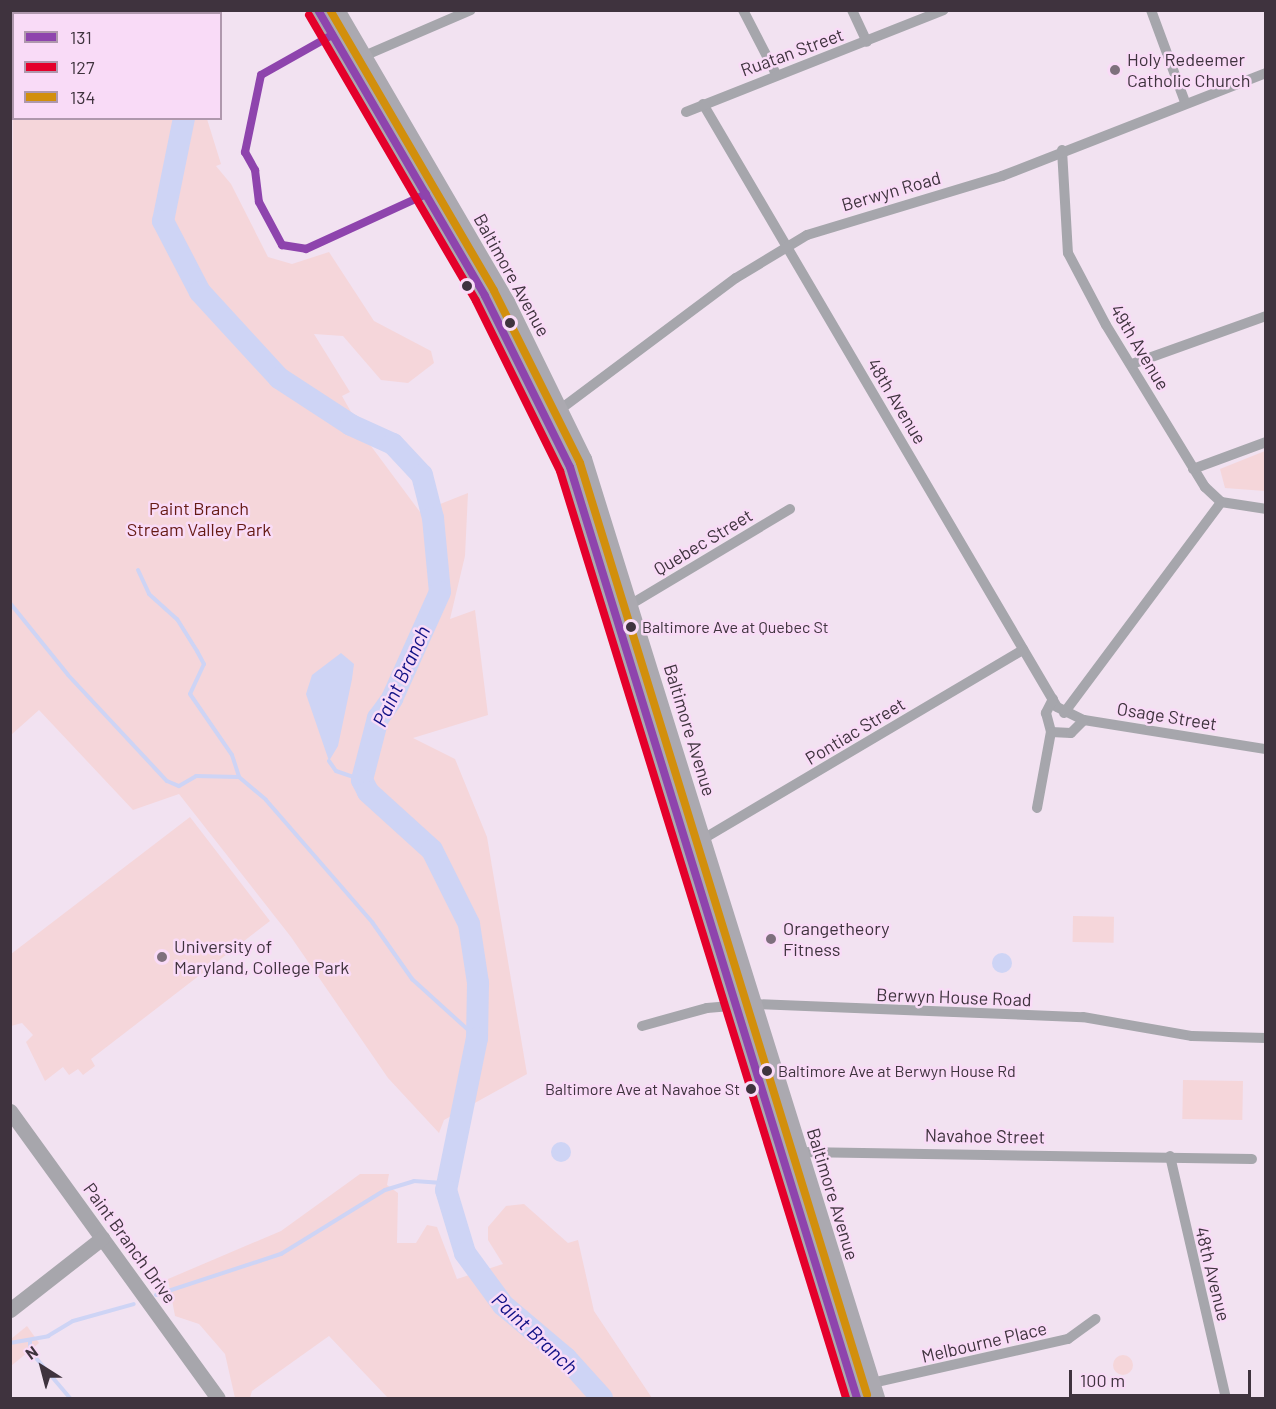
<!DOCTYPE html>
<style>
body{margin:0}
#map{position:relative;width:1276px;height:1409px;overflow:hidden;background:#f2e2f1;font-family:Barlow,sans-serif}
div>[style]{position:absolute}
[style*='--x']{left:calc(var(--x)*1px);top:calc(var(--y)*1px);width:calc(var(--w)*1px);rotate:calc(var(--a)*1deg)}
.green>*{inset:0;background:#f5d6da;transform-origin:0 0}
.round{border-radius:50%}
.water>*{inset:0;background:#ced4f5}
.stream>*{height:4px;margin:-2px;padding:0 2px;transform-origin:2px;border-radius:2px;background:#ced4f5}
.river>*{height:22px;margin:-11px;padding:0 11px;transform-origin:11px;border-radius:11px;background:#ced4f5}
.street>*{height:10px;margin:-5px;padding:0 5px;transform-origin:5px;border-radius:5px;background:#a6a6ac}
.secondary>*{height:15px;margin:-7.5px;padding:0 7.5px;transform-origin:7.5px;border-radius:7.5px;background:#a7a6ac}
.primary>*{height:16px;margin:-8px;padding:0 8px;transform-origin:8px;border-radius:8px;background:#aba9b0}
.bus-1>*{height:8px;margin:-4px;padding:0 4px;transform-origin:4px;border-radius:4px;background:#8e44ad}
.bus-2>*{height:8px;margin:-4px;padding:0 4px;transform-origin:4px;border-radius:4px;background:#e4002b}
.bus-3>*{height:8px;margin:-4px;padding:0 4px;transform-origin:4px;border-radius:4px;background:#d28f0c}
.dots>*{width:16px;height:16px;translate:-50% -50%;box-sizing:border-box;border:3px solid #f9dbf7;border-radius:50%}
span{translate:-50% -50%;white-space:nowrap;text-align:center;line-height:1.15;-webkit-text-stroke:5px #f9dbf7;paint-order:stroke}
.bus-label{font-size:16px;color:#3f333e}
.left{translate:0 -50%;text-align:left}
.right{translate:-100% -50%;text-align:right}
.street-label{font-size:18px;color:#3f333e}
.poi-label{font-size:18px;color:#3f333e}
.park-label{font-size:18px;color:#651a14}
.water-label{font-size:20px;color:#111186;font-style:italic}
.frame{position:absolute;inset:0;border:12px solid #3f333e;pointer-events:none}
.legend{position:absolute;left:12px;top:12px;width:210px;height:108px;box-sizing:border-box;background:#f9dbf7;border:2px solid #af98ad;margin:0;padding:8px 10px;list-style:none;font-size:18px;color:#3f333e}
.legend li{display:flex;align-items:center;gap:12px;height:30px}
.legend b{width:30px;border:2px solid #af98ad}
.north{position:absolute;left:12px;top:1337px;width:60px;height:60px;-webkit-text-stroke:4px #f9dbf7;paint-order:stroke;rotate:324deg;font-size:16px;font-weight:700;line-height:24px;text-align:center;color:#3f333e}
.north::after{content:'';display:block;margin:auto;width:21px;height:27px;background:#3f333e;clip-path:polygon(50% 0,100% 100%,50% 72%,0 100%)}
.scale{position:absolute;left:1069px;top:1370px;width:182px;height:27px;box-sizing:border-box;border:3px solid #3f333e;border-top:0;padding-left:8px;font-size:18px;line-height:21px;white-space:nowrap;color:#3f333e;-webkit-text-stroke:4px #f9dbf7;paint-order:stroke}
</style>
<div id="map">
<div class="green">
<div style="left:71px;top:10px;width:99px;height:9px"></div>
<div style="clip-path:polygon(13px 30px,14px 118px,207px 119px,221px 164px,216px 166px,231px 184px,268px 257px,292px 264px,329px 252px,374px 321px,431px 351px,434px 363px,408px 383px,381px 380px,343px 336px,314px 334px,350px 392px,342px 396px,368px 442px,420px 512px,468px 493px,465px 556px,450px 619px,475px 610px,488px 715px,413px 738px,455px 759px,487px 837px,527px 1074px,444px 1120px,439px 1133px,388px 1078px,291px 937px,179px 794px,133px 810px,39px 710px,11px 735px)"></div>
<div style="clip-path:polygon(1265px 451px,1265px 491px,1225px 488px,1220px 469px)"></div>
<div style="clip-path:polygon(190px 817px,270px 921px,91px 1059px,95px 1066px,83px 1075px,78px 1069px,69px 1075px,63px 1067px,45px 1081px,26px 1042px,33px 1035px,22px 1023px,11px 1026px,11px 954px)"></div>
<div style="left:1073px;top:916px;width:41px;height:26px;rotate:1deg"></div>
<div style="left:1183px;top:1080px;width:60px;height:39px;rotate:1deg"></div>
<div style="clip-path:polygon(360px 1174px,389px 1174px,387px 1185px,398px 1193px,397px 1243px,416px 1243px,427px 1225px,437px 1227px,457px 1279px,503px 1264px,488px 1240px,488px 1227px,506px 1206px,524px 1204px,568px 1243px,578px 1240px,594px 1311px,652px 1398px,388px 1398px,329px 1336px,252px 1391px,250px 1398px,235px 1398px,225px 1354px,199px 1324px,175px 1316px,168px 1279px,281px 1231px)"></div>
<div style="clip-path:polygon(27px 1326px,39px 1343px,11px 1366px,11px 1339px)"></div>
<div class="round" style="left:1113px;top:1355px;width:20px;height:20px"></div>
</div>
<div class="water">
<div style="clip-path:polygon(341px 653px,354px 664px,352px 679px,338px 746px,329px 761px,306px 694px,312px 675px)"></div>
<div class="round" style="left:992px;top:953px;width:20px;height:20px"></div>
<div class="round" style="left:551px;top:1142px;width:20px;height:20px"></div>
</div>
<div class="stream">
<div style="--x:138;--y:570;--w:26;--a:65"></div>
<div style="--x:149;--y:594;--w:38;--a:42"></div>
<div style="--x:177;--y:619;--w:38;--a:58"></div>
<div style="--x:197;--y:651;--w:15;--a:62"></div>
<div style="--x:204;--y:664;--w:33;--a:115"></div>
<div style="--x:190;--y:694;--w:74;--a:55.5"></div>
<div style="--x:232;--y:755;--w:23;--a:72"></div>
<div style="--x:239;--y:777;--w:35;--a:40"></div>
<div style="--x:266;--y:800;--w:162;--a:49"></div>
<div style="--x:372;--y:922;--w:70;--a:54.9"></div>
<div style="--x:412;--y:979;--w:88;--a:42.2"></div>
<div style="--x:10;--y:603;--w:92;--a:51.1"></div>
<div style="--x:68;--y:675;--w:145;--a:47"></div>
<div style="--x:167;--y:781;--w:13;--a:23"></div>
<div style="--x:179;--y:786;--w:20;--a:-30"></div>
<div style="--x:196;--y:776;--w:42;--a:1.4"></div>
<div style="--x:329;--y:761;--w:12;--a:55"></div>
<div style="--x:336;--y:771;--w:28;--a:19"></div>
<div style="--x:156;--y:1295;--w:132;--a:-18.2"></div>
<div style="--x:281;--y:1254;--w:122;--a:-31.6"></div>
<div style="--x:385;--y:1190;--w:30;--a:-17"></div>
<div style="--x:414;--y:1181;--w:32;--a:4"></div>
<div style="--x:30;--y:1340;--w:11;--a:90"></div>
<div style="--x:30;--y:1351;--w:62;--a:49.6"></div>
<div style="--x:10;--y:1343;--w:39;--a:-10"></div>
<div style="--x:48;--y:1336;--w:29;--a:-31"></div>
<div style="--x:73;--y:1321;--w:63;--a:-15.6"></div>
</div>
<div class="river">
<div style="--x:192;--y:10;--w:4;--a:90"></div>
<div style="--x:184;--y:118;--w:105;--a:101.5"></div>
<div style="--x:163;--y:221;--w:80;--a:62.5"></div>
<div style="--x:200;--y:292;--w:117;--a:47.4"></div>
<div style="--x:279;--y:378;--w:86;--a:33.1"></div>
<div style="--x:351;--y:425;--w:46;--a:24.3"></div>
<div style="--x:393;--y:444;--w:42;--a:46.9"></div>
<div style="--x:422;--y:475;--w:44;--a:75.7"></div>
<div style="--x:433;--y:518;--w:74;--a:84.6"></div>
<div style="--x:440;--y:592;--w:117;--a:114.2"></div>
<div style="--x:392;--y:699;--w:24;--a:126"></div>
<div style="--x:378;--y:718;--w:64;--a:104.5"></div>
<div style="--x:362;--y:780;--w:13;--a:63"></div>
<div style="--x:368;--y:792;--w:86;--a:42.2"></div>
<div style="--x:432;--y:850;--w:83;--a:63.4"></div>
<div style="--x:469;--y:924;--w:60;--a:81.3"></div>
<div style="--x:478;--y:983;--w:55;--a:91"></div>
<div style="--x:477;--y:1038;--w:155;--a:101.5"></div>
<div style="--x:446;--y:1190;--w:66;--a:73.2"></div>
<div style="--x:465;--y:1253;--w:64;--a:53.8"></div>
<div style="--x:503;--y:1305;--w:82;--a:40.1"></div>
<div style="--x:566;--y:1358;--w:54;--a:48"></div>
</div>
<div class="street">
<div style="--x:743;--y:10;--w:72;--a:62.7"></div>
<div style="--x:852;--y:10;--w:35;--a:65"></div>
<div style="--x:1151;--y:10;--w:98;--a:69.7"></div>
<div style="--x:29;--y:14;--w:9;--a:-27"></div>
<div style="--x:10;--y:20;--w:4;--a:-14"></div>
<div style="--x:364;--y:56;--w:116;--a:-23.3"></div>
<div style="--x:703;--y:104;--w:699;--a:59.58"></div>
<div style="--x:1057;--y:707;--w:30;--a:26"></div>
<div style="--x:1084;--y:720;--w:184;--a:9.1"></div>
<div style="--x:686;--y:112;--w:277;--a:-21.6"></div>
<div style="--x:1062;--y:150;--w:103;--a:86.7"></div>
<div style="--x:1068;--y:253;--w:81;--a:62.2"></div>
<div style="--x:1106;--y:325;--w:190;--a:58.6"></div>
<div style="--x:1205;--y:487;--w:22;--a:43"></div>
<div style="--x:1221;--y:502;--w:46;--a:8.8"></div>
<div style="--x:1132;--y:364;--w:142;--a:-19.7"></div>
<div style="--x:562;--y:408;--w:217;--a:-36.8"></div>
<div style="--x:736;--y:278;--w:83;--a:-31.2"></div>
<div style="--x:807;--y:235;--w:204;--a:-16.8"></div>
<div style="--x:1002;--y:176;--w:283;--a:-21.3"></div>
<div style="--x:1193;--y:469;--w:78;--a:-20.3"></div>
<div style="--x:633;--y:603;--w:183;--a:-30.9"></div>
<div style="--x:1053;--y:699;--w:16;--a:117"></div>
<div style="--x:1046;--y:713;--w:20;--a:75"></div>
<div style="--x:1051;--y:732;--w:20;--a:3"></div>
<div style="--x:1071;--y:733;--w:18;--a:-45"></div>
<div style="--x:1064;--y:713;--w:263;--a:-53.3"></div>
<div style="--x:1037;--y:808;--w:77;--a:-79.6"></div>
<div style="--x:703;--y:839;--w:372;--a:-30.6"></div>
<div style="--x:642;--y:1026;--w:67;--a:-15.5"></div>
<div style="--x:707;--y:1008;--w:47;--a:-4.9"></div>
<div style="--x:754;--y:1004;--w:329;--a:2.3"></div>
<div style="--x:1083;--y:1017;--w:111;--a:9.9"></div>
<div style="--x:1192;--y:1036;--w:74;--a:1.5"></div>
<div style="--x:800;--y:1152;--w:452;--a:0.9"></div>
<div style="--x:1170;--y:1156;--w:248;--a:77"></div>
<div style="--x:872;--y:1383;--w:201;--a:-12.7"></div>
<div style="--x:1068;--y:1339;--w:34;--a:-36"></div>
</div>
<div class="secondary">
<div style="--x:10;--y:1111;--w:354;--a:54.1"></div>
<div style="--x:10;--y:1310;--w:117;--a:-38"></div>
</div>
<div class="primary">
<div style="--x:318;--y:10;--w:331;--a:59.7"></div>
<div style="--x:485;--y:296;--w:191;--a:63.6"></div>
<div style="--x:570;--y:467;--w:974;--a:72.87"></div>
<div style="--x:337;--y:10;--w:338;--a:59.8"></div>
<div style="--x:507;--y:302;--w:175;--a:63.9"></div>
<div style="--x:584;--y:459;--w:984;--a:72.67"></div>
</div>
<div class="bus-1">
<div style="--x:318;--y:10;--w:331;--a:59.7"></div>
<div style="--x:485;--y:296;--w:191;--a:63.6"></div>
<div style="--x:570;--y:467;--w:974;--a:72.87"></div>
<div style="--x:332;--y:35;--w:81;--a:150.6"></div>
<div style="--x:261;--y:75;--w:79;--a:101.7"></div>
<div style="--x:245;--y:152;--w:21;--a:61"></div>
<div style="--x:255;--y:170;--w:32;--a:83"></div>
<div style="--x:259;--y:202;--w:49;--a:61.9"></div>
<div style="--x:282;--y:245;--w:24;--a:9"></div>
<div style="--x:306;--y:249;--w:132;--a:-24.6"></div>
</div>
<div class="bus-2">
<div style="--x:309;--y:15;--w:331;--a:59.7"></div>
<div style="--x:476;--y:301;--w:190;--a:63.7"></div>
<div style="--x:560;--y:471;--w:970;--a:72.85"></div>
</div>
<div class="bus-3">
<div style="--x:330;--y:10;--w:325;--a:59.7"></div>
<div style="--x:494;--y:291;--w:192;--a:63.4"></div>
<div style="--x:580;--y:463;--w:975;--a:72.88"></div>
</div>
<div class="dots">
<div style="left:1115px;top:70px;background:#7e707d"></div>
<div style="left:467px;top:286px;background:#3f333e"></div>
<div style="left:510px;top:323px;background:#3f333e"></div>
<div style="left:631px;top:627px;background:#3f333e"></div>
<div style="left:771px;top:939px;background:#7e707d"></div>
<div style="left:162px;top:957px;background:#7e707d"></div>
<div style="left:767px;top:1071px;background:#3f333e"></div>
<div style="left:751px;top:1089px;background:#3f333e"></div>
</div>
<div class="bus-label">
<span class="left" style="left:642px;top:627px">Baltimore Ave at Quebec St</span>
<span class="left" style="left:778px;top:1071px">Baltimore Ave at Berwyn House Rd</span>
<span class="right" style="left:740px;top:1089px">Baltimore Ave at Navahoe St</span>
</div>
<div class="street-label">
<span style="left:792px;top:52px;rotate:-20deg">Ruatan Street</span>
<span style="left:891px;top:191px;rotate:-16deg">Berwyn Road</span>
<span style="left:512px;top:275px;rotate:61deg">Baltimore Avenue</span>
<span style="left:1140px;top:347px;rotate:59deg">49th Avenue</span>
<span style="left:897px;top:401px;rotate:59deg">48th Avenue</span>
<span style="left:703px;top:542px;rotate:-31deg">Quebec Street</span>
<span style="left:1167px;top:716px;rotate:9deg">Osage Street</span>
<span style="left:690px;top:730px;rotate:73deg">Baltimore Avenue</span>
<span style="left:855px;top:731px;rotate:-31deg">Pontiac Street</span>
<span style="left:954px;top:997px;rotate:2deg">Berwyn House Road</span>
<span style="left:985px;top:1136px;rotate:1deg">Navahoe Street</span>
<span style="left:833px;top:1194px;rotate:73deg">Baltimore Avenue</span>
<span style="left:130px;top:1243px;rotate:54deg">Paint Branch Drive</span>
<span style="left:1213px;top:1274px;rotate:76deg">48th Avenue</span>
<span style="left:984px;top:1342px;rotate:-13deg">Melbourne Place</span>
</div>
<div class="poi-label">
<span class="left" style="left:1127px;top:70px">Holy Redeemer<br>Catholic Church</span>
<span class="left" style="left:783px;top:939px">Orangetheory<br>Fitness</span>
<span class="left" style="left:174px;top:957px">University of<br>Maryland, College Park</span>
</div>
<div class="park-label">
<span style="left:199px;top:519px">Paint Branch<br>Stream Valley Park</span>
</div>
<div class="water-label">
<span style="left:401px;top:676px;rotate:-65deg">Paint Branch</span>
<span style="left:535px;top:1333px;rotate:43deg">Paint Branch</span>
</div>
<div class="frame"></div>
<ul class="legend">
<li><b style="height:8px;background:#8e44ad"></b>131</li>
<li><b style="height:8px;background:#e4002b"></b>127</li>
<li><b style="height:8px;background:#d28f0c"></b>134</li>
</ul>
<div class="north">N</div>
<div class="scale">100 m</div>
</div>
